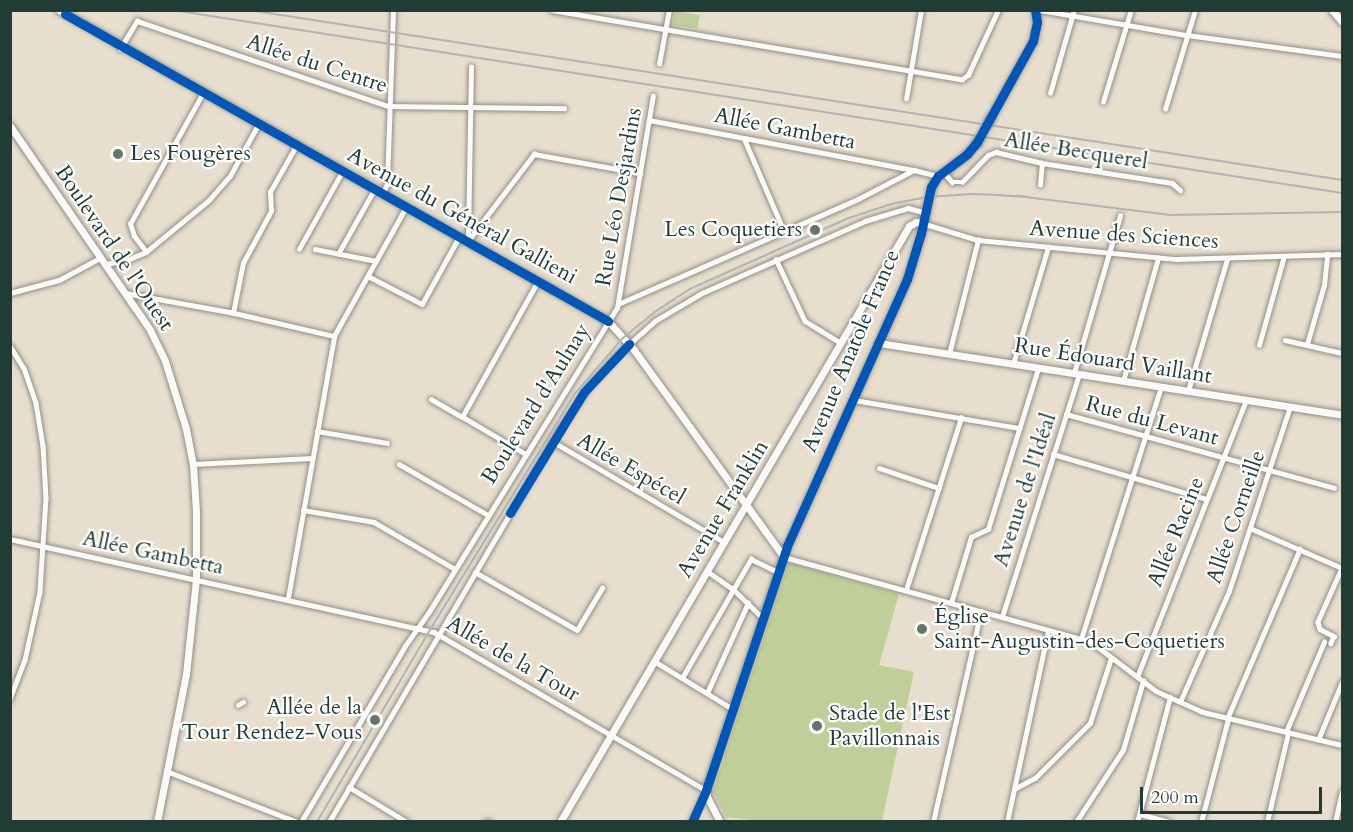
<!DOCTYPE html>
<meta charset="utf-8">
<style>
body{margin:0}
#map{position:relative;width:1353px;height:832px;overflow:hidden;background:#e8dece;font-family:Cardo,serif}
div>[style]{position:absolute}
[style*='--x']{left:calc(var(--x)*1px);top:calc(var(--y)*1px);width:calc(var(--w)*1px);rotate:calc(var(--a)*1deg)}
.green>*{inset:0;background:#c0cf99;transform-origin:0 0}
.roads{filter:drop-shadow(0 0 2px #8f8f85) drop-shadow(0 0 2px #8f8f85)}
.street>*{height:4.5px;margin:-2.25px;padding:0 2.25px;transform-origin:2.25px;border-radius:2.25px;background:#fcfaf8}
.secondary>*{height:7px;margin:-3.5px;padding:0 3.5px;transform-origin:3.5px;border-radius:3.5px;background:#fcfaf8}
.tram>*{height:1.5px;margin:-0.75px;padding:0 0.75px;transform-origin:0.75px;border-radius:0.75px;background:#b2b4b1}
.rail>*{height:1.5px;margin:-0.75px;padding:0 0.75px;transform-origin:0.75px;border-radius:0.75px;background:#b2b4b1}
.bridges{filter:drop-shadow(0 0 2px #8f8f85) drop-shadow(0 0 2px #8f8f85)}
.secondary-bridge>*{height:7px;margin:-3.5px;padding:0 3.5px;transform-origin:3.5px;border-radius:3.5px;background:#fcfaf8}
.cycleway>*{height:9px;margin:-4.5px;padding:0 4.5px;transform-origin:4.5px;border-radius:4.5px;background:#0057b8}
.dots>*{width:16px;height:16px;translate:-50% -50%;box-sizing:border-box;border:3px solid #fff;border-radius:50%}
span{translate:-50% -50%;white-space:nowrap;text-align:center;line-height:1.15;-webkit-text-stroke:4.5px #fff;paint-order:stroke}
.street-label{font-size:22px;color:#1f3d34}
.poi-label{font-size:22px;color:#1f3d34}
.left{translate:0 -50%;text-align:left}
.right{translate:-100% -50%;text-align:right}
.frame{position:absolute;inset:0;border:12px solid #1f3d34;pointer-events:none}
.scale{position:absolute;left:1140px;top:787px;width:182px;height:27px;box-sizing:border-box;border:3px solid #1f3d34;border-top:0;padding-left:8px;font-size:18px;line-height:21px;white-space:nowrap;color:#1f3d34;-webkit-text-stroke:4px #fff;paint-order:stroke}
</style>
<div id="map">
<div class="green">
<div style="left:675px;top:11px;width:25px;height:14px;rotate:9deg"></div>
<div style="clip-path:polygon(790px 563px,899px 594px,879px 665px,914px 672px,882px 821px,769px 822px,726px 817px,713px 791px,787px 566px)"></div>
</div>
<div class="roads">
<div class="street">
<div style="--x:552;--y:10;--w:416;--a:9.6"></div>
<div style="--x:962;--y:79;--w:7;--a:-34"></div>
<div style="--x:968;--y:75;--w:72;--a:-65.2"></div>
<div style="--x:1040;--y:10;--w:149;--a:9.7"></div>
<div style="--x:1187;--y:35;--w:156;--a:7.7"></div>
<div style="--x:120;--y:49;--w:33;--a:-59"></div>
<div style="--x:137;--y:21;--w:265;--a:18.7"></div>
<div style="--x:388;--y:106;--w:176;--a:0.7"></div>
<div style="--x:659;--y:64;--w:55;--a:-79.5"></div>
<div style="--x:1050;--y:93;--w:86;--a:-73.9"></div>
<div style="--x:906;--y:99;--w:90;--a:-80.4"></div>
<div style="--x:1103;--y:102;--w:96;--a:-73.1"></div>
<div style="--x:1165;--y:109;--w:103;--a:-73.1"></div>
<div style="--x:649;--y:120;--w:270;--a:10.7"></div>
<div style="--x:744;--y:138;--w:101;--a:66.7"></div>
<div style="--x:944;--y:172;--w:13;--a:51"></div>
<div style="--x:952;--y:182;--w:10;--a:0"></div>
<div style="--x:962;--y:182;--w:37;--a:-46"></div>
<div style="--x:988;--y:155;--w:9;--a:-21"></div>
<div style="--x:996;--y:152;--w:47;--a:13.4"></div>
<div style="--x:1042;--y:163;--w:132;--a:8.7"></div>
<div style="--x:1172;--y:183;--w:11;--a:41"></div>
<div style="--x:1040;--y:185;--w:22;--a:-85"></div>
<div style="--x:382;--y:194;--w:11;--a:-63"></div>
<div style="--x:387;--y:184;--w:174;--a:-88"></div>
<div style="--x:922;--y:223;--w:59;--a:16.9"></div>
<div style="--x:978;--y:240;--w:199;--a:5.5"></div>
<div style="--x:1176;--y:259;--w:166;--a:-1.7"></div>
<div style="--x:468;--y:239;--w:172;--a:-89"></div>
<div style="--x:467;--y:242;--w:111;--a:-52.7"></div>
<div style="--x:534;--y:154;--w:108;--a:10.2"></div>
<div style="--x:299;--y:249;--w:88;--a:-60.8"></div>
<div style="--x:315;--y:249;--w:62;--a:11.1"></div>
<div style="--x:146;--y:252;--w:20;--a:-127"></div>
<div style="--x:134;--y:236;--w:13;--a:-108"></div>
<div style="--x:130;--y:224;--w:152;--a:-60.9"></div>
<div style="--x:338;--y:254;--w:73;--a:-60.6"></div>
<div style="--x:776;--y:259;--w:68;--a:64.9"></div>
<div style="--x:805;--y:321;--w:42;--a:31.4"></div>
<div style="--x:105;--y:264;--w:22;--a:-10"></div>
<div style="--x:127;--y:260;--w:21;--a:-23"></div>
<div style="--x:146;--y:252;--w:82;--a:-39.5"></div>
<div style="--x:209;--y:200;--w:32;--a:-49"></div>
<div style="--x:230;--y:176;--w:60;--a:-61.3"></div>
<div style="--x:368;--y:276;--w:61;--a:27.4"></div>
<div style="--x:422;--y:304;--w:77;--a:-61.1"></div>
<div style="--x:10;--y:293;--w:51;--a:-14.9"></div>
<div style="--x:59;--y:280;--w:47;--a:-28.2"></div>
<div style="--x:125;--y:293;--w:107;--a:10.3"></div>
<div style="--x:230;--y:312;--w:107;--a:13"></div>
<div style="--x:618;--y:304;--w:262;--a:-23.6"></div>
<div style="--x:858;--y:199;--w:63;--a:-27.4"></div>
<div style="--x:914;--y:170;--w:25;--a:14"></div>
<div style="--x:233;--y:313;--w:51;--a:-78.7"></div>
<div style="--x:243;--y:263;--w:59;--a:-61.7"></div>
<div style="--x:271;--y:211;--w:19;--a:-93"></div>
<div style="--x:270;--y:192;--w:53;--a:-60.5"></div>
<div style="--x:1285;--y:340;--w:58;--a:12.8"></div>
<div style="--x:1307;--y:344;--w:61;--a:-73.9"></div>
<div style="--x:1324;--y:285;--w:31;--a:-84"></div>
<div style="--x:1259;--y:345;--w:92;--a:-74.3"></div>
<div style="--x:10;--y:346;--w:26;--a:58"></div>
<div style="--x:24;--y:368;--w:37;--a:71"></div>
<div style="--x:36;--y:403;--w:44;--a:80.8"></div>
<div style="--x:43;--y:446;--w:52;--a:86.7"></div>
<div style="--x:46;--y:498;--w:94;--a:93.7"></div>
<div style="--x:40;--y:592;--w:70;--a:102.4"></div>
<div style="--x:25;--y:660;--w:42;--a:111"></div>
<div style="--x:949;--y:354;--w:118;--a:-75.7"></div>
<div style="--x:1013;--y:364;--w:122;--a:-73.3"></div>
<div style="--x:1074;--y:373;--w:164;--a:-73.7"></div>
<div style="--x:1123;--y:381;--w:128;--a:-74.1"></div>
<div style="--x:1188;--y:391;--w:138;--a:-73.5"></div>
<div style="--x:431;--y:399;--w:36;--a:30"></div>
<div style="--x:854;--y:400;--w:168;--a:9.6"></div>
<div style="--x:1066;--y:414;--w:278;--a:15.4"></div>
<div style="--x:317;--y:431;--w:71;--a:9.7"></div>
<div style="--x:552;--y:441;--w:199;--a:30.4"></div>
<div style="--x:525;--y:454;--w:73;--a:-149.6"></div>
<div style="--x:462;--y:417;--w:156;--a:-60.8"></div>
<div style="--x:1053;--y:454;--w:160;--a:16.3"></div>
<div style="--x:193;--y:464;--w:119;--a:-2.9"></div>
<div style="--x:399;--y:464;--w:103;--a:29.8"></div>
<div style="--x:879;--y:468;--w:63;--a:18.4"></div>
<div style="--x:303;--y:510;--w:72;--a:9.6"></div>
<div style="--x:374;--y:522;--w:94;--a:30.1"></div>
<div style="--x:1250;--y:528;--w:100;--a:23.5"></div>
<div style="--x:1342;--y:568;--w:59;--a:114"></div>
<div style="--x:1318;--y:622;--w:7;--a:74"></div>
<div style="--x:1320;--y:629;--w:16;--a:27"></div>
<div style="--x:1334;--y:636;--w:8;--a:113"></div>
<div style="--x:10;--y:539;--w:434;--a:12.4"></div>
<div style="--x:434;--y:632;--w:315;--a:30.2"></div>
<div style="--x:706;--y:790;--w:35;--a:114"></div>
<div style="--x:784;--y:557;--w:317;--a:15.4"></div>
<div style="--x:1090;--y:641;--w:83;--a:37.1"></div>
<div style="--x:1156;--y:691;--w:51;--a:24.1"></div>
<div style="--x:1203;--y:712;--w:143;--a:13.4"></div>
<div style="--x:707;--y:571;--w:33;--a:35"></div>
<div style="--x:734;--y:590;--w:40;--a:44"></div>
<div style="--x:475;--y:572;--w:117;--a:29.6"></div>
<div style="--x:577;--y:630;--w:49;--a:-59.2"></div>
<div style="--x:906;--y:590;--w:181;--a:-72.3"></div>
<div style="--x:288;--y:598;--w:266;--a:-80"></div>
<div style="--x:334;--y:336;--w:148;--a:-60.8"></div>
<div style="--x:951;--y:603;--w:69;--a:-73.1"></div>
<div style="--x:971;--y:537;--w:19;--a:-25"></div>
<div style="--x:988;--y:529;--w:169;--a:-72.7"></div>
<div style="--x:1002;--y:617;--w:255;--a:-72.4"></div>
<div style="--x:1081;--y:639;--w:264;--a:-72.4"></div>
<div style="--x:654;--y:661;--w:92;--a:31.3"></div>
<div style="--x:1137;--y:677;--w:298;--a:-68.5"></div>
<div style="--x:682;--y:678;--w:138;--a:-59.9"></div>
<div style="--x:751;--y:559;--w:30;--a:26"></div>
<div style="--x:707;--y:693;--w:99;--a:-65.5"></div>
<div style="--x:1180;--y:702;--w:121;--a:-66.2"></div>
<div style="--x:1229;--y:591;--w:194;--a:-71.7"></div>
<div style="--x:238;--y:705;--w:6;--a:-31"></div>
<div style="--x:1227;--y:719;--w:185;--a:-66.8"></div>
<div style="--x:1286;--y:732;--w:98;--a:-67.1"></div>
<div style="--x:1318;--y:740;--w:63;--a:-67.5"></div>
<div style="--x:169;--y:772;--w:137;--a:21.3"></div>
<div style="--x:349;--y:787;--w:68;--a:31.1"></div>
<div style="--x:1014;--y:789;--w:24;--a:-28"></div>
<div style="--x:1035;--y:778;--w:78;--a:-45"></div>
<div style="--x:1090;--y:723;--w:68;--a:-72.1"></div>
<div style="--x:1140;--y:814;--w:30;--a:15"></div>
<div style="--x:301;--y:822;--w:204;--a:-59.4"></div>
<div style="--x:405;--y:646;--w:42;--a:-54.8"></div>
<div style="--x:429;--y:612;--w:357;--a:-58.3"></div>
<div style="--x:617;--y:308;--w:215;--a:-80.4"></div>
<div style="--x:329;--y:822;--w:458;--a:-59.6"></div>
<div style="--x:561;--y:427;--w:50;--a:-55.7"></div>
<div style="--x:589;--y:386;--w:40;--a:-48"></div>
<div style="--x:616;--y:356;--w:52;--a:-41.9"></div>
<div style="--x:655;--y:321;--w:55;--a:-30.8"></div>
<div style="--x:702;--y:293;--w:178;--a:-23.8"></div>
<div style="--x:865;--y:221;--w:45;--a:-16.8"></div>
<div style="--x:908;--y:208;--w:16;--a:15"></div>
<div style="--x:486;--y:822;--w:4;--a:0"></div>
<div style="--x:933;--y:822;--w:216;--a:-77.2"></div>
<div style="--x:1007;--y:822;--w:196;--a:-77.9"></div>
<div style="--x:1076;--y:822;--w:86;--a:-56.9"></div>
<div style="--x:1123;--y:750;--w:72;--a:-73.8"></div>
<div style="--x:1137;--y:822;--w:129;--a:-75.2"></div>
<div style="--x:1201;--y:822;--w:106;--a:-75.3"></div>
<div style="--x:1267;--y:822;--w:91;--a:-76.7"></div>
<div style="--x:1335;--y:822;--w:31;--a:-77"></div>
</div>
<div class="secondary">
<div style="--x:59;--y:10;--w:631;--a:29.53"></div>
<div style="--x:608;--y:321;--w:39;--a:48"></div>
<div style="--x:634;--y:350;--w:256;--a:54.1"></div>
<div style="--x:1332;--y:10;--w:16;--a:50"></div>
<div style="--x:989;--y:120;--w:90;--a:-60.9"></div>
<div style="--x:1033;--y:41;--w:19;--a:-78"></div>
<div style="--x:1037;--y:22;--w:12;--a:-99"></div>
<div style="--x:10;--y:126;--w:247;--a:55.5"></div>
<div style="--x:150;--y:330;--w:34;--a:64"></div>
<div style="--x:165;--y:361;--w:71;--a:72.8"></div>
<div style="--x:186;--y:429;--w:36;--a:79"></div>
<div style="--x:193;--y:464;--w:48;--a:86.4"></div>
<div style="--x:196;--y:512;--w:67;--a:90"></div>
<div style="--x:196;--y:579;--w:96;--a:96"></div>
<div style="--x:186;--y:674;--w:151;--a:101.1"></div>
<div style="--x:879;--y:343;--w:469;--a:8.8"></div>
<div style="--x:560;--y:822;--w:691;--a:-59.65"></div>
<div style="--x:909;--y:226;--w:8;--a:-30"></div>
<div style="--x:916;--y:222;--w:6;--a:9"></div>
<div style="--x:720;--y:822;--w:28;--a:-117"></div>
<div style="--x:707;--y:797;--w:11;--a:-90"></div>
<div style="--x:707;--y:786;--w:253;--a:-71.6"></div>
<div style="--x:787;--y:546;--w:293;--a:-65.8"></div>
<div style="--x:907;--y:279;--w:48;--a:-73.1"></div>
<div style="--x:921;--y:233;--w:47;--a:-77.7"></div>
<div style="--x:931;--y:187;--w:13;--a:-58"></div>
<div style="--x:938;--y:176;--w:36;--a:-37"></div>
<div style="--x:967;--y:154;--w:16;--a:-50"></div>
</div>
</div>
<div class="tram">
<div style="--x:317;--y:822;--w:223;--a:-59.5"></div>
<div style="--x:430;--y:630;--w:276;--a:-58.5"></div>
<div style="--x:574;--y:395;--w:75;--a:-49.3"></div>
<div style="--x:623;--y:338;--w:41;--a:-39.1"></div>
<div style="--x:655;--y:312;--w:42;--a:-33.3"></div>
<div style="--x:690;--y:289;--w:174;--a:-24.1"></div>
<div style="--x:849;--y:218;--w:44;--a:-18.4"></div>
<div style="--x:891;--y:204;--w:38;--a:-11"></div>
<div style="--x:928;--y:197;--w:44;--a:-3.9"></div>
<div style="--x:972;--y:194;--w:26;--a:2"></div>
<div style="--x:998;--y:195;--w:27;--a:4"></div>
<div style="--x:1025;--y:197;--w:7;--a:-172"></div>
<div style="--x:1018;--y:196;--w:153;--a:7.1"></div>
<div style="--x:1170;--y:215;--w:172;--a:-1"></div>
</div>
<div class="rail">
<div style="--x:173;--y:10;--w:1183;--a:8.9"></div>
<div style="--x:249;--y:10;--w:1106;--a:8.84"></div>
</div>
<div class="bridges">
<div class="secondary-bridge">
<div style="--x:977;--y:142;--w:25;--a:-61"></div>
</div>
</div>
<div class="cycleway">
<div style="--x:65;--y:14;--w:624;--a:29.48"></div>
<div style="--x:510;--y:513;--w:142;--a:-58.6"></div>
<div style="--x:584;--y:392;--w:66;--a:-46.8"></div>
<div style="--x:692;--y:822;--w:35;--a:-66"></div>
<div style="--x:706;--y:790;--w:257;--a:-71.6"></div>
<div style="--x:787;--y:546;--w:293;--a:-65.8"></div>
<div style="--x:907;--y:279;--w:48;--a:-73.1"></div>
<div style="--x:921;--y:233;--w:47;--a:-77.7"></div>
<div style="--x:931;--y:187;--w:13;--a:-58"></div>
<div style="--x:938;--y:176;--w:36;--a:-37"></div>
<div style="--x:967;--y:154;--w:16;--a:-50"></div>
<div style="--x:977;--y:142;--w:115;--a:-61"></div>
<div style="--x:1033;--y:41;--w:19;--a:-78"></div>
<div style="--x:1037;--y:22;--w:12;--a:-99"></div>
</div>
<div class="dots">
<div style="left:118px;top:154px;background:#65756a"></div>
<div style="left:815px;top:230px;background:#65756a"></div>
<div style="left:922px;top:629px;background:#65756a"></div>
<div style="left:375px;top:720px;background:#65756a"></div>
<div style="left:817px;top:726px;background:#65756a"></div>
</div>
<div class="street-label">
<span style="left:317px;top:64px;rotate:18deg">Allée du Centre</span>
<span style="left:785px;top:129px;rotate:11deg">Allée Gambetta</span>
<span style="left:1076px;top:151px;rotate:9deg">Allée Becquerel</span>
<span style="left:619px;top:197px;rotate:-80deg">Rue Léo Desjardins</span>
<span style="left:462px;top:216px;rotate:29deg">Avenue du Général Gallieni</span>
<span style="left:1124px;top:235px;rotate:4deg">Avenue des Sciences</span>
<span style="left:114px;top:248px;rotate:56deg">Boulevard de l'Ouest</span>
<span style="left:851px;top:351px;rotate:-67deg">Avenue Anatole France</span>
<span style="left:1113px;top:361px;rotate:9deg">Rue Édouard Vaillant</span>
<span style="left:536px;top:404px;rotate:-58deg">Boulevard d'Aulnay</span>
<span style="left:1152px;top:421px;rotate:15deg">Rue du Levant</span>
<span style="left:631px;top:469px;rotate:30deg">Allée Espécel</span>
<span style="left:1025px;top:490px;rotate:-72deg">Avenue de l'Idéal</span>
<span style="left:723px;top:509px;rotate:-59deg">Avenue Franklin</span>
<span style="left:1236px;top:517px;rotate:-71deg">Allée Corneille</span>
<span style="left:1176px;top:532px;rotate:-68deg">Allée Racine</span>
<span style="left:153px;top:553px;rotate:12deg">Allée Gambetta</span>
<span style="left:513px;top:659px;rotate:30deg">Allée de la Tour</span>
</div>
<div class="poi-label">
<span class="left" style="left:130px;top:154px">Les Fougères</span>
<span class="right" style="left:802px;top:230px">Les Coquetiers</span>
<span class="left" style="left:934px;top:629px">Église<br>Saint-Augustin-des-Coquetiers</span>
<span class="right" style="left:362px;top:720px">Allée de la<br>Tour Rendez-Vous</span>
<span class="left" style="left:829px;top:726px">Stade de l'Est<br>Pavillonnais</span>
</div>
<div class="frame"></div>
<div class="scale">200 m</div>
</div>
